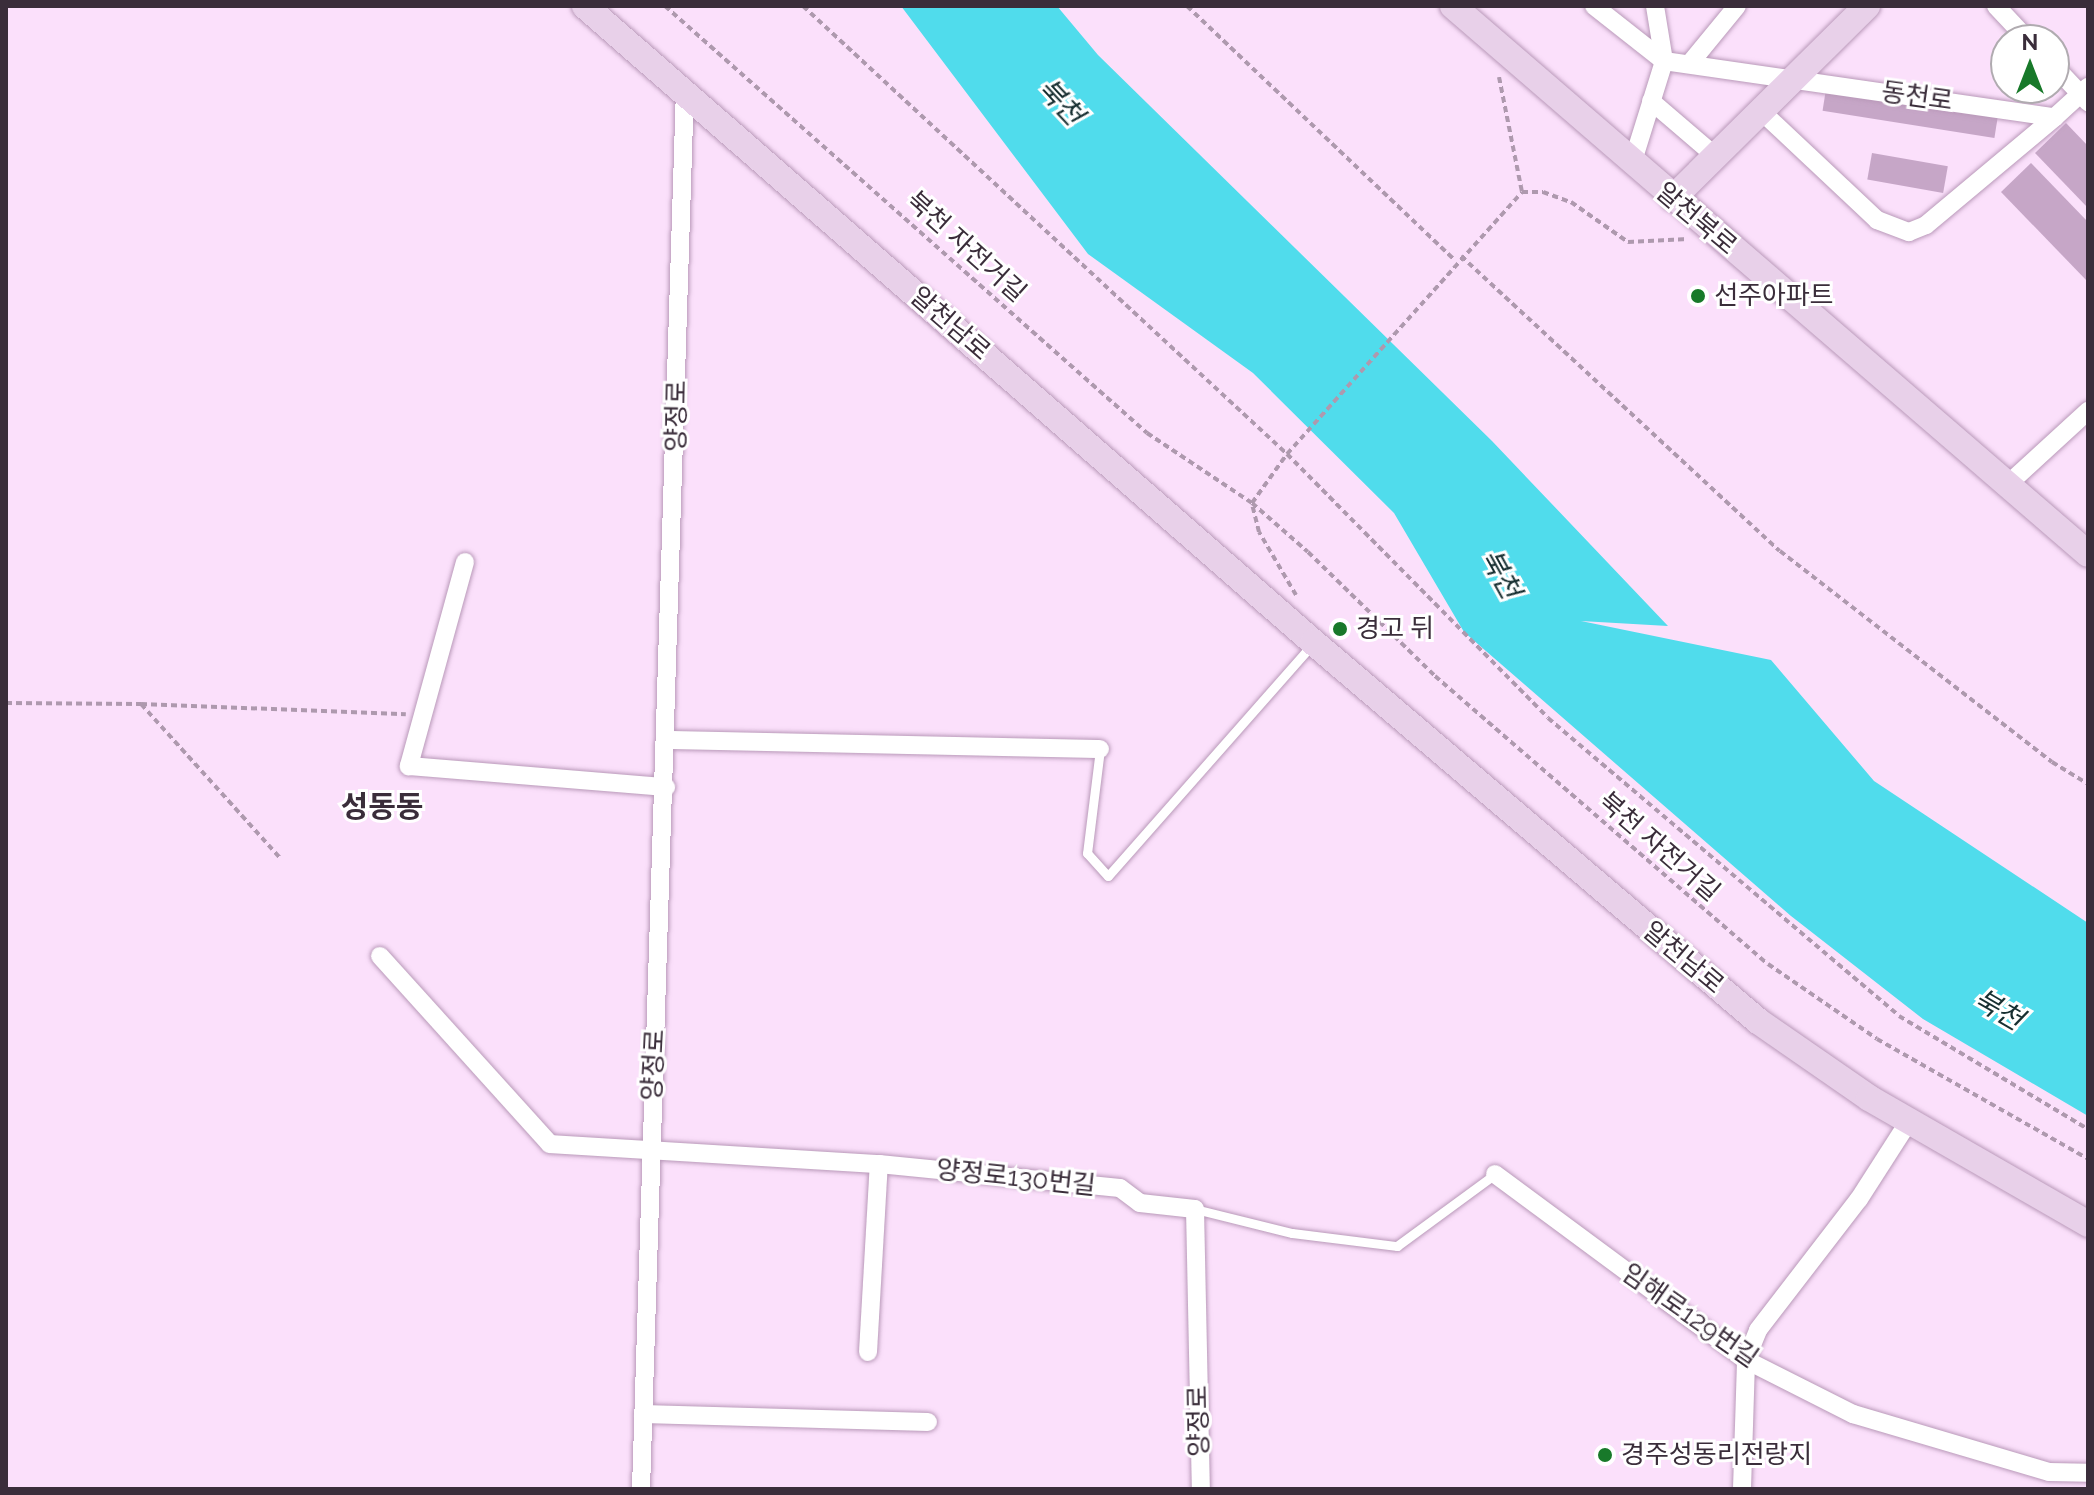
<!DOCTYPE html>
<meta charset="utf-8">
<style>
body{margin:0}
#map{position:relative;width:2094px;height:1495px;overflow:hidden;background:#fbe0fb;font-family:Raleway,"Noto Sans KR",sans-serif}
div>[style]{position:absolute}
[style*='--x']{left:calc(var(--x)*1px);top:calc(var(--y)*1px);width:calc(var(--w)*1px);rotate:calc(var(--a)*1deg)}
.water>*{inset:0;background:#50dcec}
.building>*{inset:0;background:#c6a6c7;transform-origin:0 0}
.path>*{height:4px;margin-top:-2px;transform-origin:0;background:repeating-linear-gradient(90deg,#ae99ae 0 6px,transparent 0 10px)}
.roads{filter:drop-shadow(0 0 2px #b999b9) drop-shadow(0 0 2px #b999b9)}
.lane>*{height:9px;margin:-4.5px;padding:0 4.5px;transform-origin:4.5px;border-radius:4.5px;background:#fff}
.street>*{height:18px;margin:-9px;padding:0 9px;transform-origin:9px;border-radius:9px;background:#fff}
.secondary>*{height:26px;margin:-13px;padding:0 13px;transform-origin:13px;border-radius:13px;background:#e8d0e9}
.dots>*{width:22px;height:22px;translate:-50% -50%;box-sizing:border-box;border:4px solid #fff;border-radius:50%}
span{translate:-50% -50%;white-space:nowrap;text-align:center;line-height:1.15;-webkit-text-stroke:6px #fff;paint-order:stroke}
.street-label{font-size:26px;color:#3a2d3a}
.poi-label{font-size:26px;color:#3a2d3a}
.left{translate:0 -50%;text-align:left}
.water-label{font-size:28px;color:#172f31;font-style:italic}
.quarter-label{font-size:30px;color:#3a2d3a;font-weight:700}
.frame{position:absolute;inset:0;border:8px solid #3a2d3a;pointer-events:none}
.north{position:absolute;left:1990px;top:24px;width:80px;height:80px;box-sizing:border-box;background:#fff;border:2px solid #b0abb0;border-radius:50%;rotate:0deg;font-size:22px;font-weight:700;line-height:32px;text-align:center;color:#3a2d3a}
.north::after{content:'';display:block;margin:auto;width:28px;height:36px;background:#18792a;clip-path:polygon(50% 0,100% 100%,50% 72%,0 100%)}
</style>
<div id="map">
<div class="water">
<div style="clip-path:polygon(901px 6px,1057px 6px,1098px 55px,1492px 441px,1668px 626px,1581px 621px,1771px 660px,1874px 781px,2088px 923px,2088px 1116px,1923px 1019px,1791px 916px,1464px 632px,1394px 513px,1253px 373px,1088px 254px)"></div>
</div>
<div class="building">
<div style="left:1826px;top:89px;width:174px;height:22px;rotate:9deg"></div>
<div style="clip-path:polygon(2066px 123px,2088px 146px,2088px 208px,2035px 153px)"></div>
<div style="left:1872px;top:153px;width:77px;height:27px;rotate:10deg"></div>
<div style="clip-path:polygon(2031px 163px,2088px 222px,2088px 282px,2001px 192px)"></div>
</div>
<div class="path">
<div style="--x:665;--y:6;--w:644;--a:41.54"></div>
<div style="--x:1147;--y:433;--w:126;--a:33.7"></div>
<div style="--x:1252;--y:503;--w:74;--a:41.2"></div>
<div style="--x:1308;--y:552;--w:177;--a:44.3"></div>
<div style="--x:1435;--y:676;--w:440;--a:40.9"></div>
<div style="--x:1768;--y:964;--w:132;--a:34.5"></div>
<div style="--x:1877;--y:1039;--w:243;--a:29.6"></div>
<div style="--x:803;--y:6;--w:660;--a:42.79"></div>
<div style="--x:1287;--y:454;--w:371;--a:45.3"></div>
<div style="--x:1548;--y:718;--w:460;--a:40.3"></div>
<div style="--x:1899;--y:1016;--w:220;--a:30.9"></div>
<div style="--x:1187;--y:6;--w:369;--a:43.5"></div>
<div style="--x:1499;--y:77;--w:117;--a:78.7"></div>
<div style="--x:1522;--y:192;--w:21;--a:0"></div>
<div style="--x:1543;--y:192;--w:30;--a:20"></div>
<div style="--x:1571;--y:202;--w:70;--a:35.1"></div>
<div style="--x:1628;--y:242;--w:60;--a:-2.9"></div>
<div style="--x:1461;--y:256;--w:434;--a:42.8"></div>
<div style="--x:1780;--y:551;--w:344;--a:37.8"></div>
<div style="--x:2052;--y:762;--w:42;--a:31.4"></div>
<div style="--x:1296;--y:595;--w:73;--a:-120.4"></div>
<div style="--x:1259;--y:532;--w:30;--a:-104"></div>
<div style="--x:1252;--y:503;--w:60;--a:-54.5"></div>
<div style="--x:1287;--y:454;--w:352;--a:-48.1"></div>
<div style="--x:6;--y:703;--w:135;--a:0.4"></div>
<div style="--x:141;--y:704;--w:207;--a:47.9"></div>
<div style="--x:141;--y:704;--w:265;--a:2.2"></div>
</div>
<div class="roads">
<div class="lane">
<div style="--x:1100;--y:749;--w:105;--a:97.1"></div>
<div style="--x:1087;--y:853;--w:31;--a:48"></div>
<div style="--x:1108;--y:876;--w:308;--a:-48.6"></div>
<div style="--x:1195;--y:1209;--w:100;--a:13.9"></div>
<div style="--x:1292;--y:1233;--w:106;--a:7.1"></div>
<div style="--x:1397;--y:1246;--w:122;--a:-36.3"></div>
</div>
<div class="street">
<div style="--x:1594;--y:6;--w:89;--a:38.2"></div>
<div style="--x:1664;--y:61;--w:395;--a:8.2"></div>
<div style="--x:2055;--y:117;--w:45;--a:-42.3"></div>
<div style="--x:1996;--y:6;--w:47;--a:46.7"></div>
<div style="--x:1691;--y:62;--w:72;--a:-50.6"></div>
<div style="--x:2054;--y:66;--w:50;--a:46.6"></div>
<div style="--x:1651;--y:101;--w:83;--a:40.6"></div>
<div style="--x:1760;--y:110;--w:161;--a:43.2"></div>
<div style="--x:1877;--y:220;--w:34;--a:21"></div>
<div style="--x:1909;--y:232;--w:18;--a:-22"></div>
<div style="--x:1926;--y:225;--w:168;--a:-39.9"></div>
<div style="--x:1632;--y:164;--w:108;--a:-72.7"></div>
<div style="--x:1664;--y:61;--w:56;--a:-99.3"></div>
<div style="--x:2005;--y:487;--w:113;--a:-42.5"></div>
<div style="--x:465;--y:562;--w:212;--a:105.4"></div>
<div style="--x:409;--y:766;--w:258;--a:4.7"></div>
<div style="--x:669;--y:740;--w:431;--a:1.2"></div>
<div style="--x:380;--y:956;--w:253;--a:47.9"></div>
<div style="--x:550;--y:1144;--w:330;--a:3.5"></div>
<div style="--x:879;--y:1164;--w:242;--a:5.7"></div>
<div style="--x:1120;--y:1188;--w:25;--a:37"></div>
<div style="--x:1140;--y:1203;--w:55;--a:6.2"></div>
<div style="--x:1195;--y:1209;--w:280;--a:88.8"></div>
<div style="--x:1495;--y:1174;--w:312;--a:36.5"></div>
<div style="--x:1746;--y:1360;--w:120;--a:26.8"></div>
<div style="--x:1853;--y:1414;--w:204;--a:16.5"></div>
<div style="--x:2049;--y:1472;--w:39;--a:1"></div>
<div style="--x:868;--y:1352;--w:188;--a:-86.7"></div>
<div style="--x:643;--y:1414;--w:285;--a:1.6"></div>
<div style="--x:641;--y:1489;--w:1398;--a:-88.2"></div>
<div style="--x:1742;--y:1489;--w:129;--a:-88.2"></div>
<div style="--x:1746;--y:1360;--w:32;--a:-68"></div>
<div style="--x:1758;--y:1330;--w:165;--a:-52.4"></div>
<div style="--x:1859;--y:1199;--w:93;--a:-57.3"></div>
</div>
<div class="secondary">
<div style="--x:585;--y:6;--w:967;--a:41.14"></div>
<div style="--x:1313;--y:642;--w:585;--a:40.42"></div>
<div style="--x:1758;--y:1021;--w:135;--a:34.7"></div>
<div style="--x:1869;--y:1098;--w:253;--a:29.9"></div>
<div style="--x:1453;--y:6;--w:839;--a:40.79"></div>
<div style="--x:1673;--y:198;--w:273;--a:-44.7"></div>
</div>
</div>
<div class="dots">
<div style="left:1698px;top:296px;background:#18792a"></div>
<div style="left:1340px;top:629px;background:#18792a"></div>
<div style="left:1605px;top:1455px;background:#18792a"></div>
</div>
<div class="street-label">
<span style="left:1917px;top:97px;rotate:8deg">동천로</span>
<span style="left:1696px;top:219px;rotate:40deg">알천북로</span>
<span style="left:966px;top:247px;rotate:42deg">북천 자전거길</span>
<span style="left:950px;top:324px;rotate:41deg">알천남로</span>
<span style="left:677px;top:416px;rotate:-89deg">양정로</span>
<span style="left:1659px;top:847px;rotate:41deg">북천 자전거길</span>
<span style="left:1683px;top:958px;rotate:40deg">알천남로</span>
<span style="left:654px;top:1065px;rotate:-87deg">양정로</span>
<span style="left:1016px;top:1178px;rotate:6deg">양정로130번길</span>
<span style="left:1690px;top:1316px;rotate:35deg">임해로129번길</span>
<span style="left:1199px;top:1421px;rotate:-91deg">양정로</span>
</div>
<div class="poi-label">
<span class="left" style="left:1714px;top:296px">선주아파트</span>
<span class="left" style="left:1356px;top:629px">경고 뒤</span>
<span class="left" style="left:1621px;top:1455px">경주성동리전랑지</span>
</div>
<div class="water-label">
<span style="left:1060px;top:102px;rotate:47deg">북천</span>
<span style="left:1500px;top:574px;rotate:61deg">북천</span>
<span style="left:1998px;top:1010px;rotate:30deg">북천</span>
</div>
<div class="quarter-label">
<span style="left:382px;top:807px">성동동</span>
</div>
<div class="frame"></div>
<div class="north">N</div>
</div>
